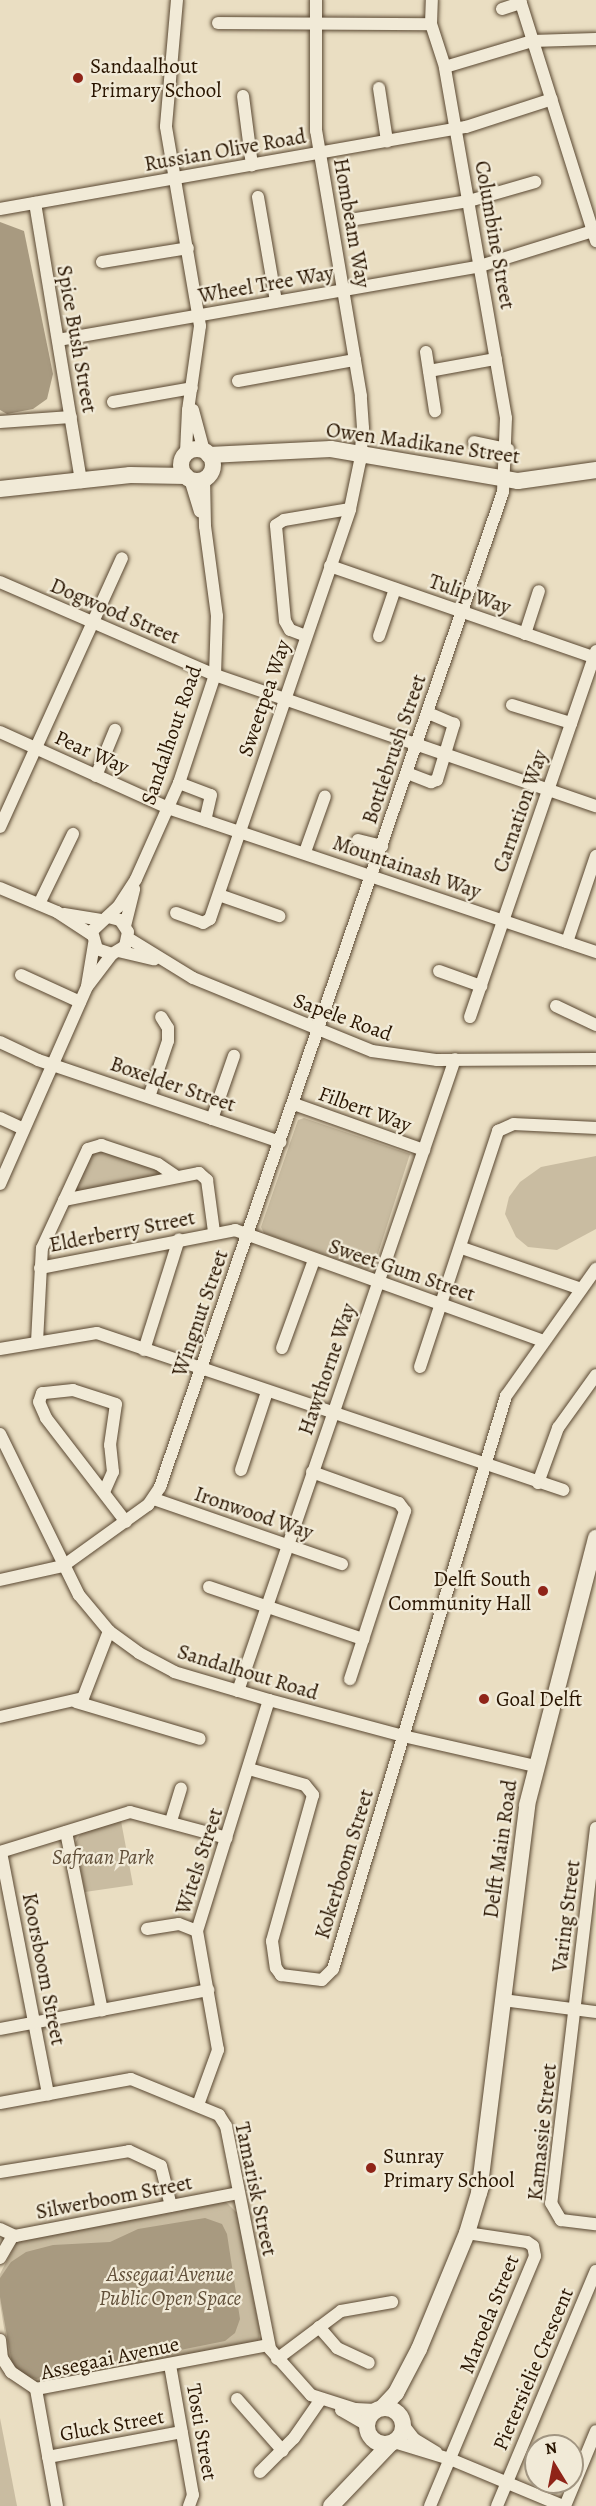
<!DOCTYPE html>
<style>
body{margin:0}
#map{position:relative;width:596px;height:2506px;overflow:hidden;background:#eadec2;font-family:Alegreya,serif}
div>[style]{position:absolute}
[style*='--x']{left:calc(var(--x)*1px);top:calc(var(--y)*1px);width:calc(var(--w)*1px);rotate:calc(var(--a)*1deg)}
.green>*{inset:0;background:#c9bca1}
.water>*{inset:0;background:#a89a80}
.roads{filter:drop-shadow(0 0 2px #594731) drop-shadow(0 0 2px #594731)}
.street>*{height:12px;margin:-6px;padding:0 6px;transform-origin:6px;border-radius:6px;background:#f1ead7}
.secondary>*{height:16px;margin:-8px;padding:0 8px;transform-origin:8px;border-radius:8px;background:#f1ead7}
.secondary>.ring{margin:-8px;padding:0;box-sizing:content-box;background:none;border:16px solid #f1ead7;border-radius:50%}
.dots>*{width:16px;height:16px;translate:-50% -50%;box-sizing:border-box;border:3px solid #f1ead7;border-radius:50%}
span{translate:-50% -50%;white-space:nowrap;text-align:center;line-height:1.15;-webkit-text-stroke:4.5px #f1ead7;paint-order:stroke}
.poi-label{font-size:21px;color:#291501}
.left{translate:0 -50%;text-align:left}
.right{translate:-100% -50%;text-align:right}
.street-label{font-size:21px;color:#291501}
.park-label{font-size:21px;color:#614f39;font-style:italic}
.north{position:absolute;left:524px;top:2434px;width:60px;height:60px;box-sizing:border-box;background:#f1ead7;border:2px solid #a19581;border-radius:50%;rotate:350deg;font-size:16px;font-weight:700;line-height:24px;text-align:center;color:#291501}
.north::after{content:'';display:block;margin:auto;width:21px;height:27px;background:#8f2418;clip-path:polygon(50% 0,100% 100%,50% 72%,0 100%)}
</style>
<div id="map">
<div class="green">
<div style="clip-path:polygon(304px 1118px,410px 1154px,374px 1266px,367px 1270px,264px 1233px,261px 1227px,298px 1120px)"></div>
<div style="clip-path:polygon(94px 1148px,158px 1170px,157px 1175px,77px 1192px,74px 1188px)"></div>
<div style="clip-path:polygon(596px 1156px,596px 1229px,557px 1250px,528px 1247px,516px 1237px,505px 1214px,509px 1197px,520px 1182px,541px 1167px)"></div>
<div style="clip-path:polygon(121px 1821px,133px 1885px,85px 1892px,75px 1843px,81px 1833px)"></div>
<div style="clip-path:polygon(225px 2201px,237px 2213px,260px 2332px,258px 2342px,38px 2387px,10px 2365px,0 2303px,0 2274px,18px 2239px)"></div>
<div style="clip-path:polygon(0 2418px,17px 2506px,0 2506px)"></div>
</div>
<div class="water">
<div style="clip-path:polygon(0 222px,24px 231px,53px 374px,47px 399px,33px 409px,7px 414px,0 410px)"></div>
<div style="clip-path:polygon(205px 2218px,222px 2224px,227px 2234px,240px 2319px,235px 2333px,225px 2341px,36px 2379px,21px 2374px,12px 2364px,0 2297px,0 2278px,11px 2262px,26px 2252px,53px 2245px,110px 2242px,138px 2229px)"></div>
</div>
<div class="roads">
<div class="street">
<div style="--x:177;--y:0;--w:127;--a:95"></div>
<div style="--x:166;--y:127;--w:202;--a:80.3"></div>
<div style="--x:200;--y:326;--w:85;--a:98.1"></div>
<div style="--x:188;--y:410;--w:43;--a:92.7"></div>
<div style="--x:520;--y:0;--w:253;--a:72.5"></div>
<div style="--x:502;--y:9;--w:20;--a:-18"></div>
<div style="--x:218;--y:23;--w:213;--a:0.3"></div>
<div style="--x:445;--y:67;--w:91;--a:-16.6"></div>
<div style="--x:532;--y:41;--w:64;--a:-1.8"></div>
<div style="--x:379;--y:88;--w:54;--a:81.4"></div>
<div style="--x:243;--y:96;--w:70;--a:82.6"></div>
<div style="--x:258;--y:197;--w:106;--a:80.2"></div>
<div style="--x:35;--y:203;--w:283;--a:80.6"></div>
<div style="--x:0;--y:209;--w:473;--a:-10"></div>
<div style="--x:466;--y:127;--w:90;--a:-18"></div>
<div style="--x:356;--y:219;--w:114;--a:-9.1"></div>
<div style="--x:469;--y:201;--w:69;--a:-16.1"></div>
<div style="--x:102;--y:262;--w:87;--a:-9.2"></div>
<div style="--x:58;--y:340;--w:428;--a:-9.9"></div>
<div style="--x:480;--y:266;--w:118;--a:-17.2"></div>
<div style="--x:426;--y:352;--w:60;--a:81.3"></div>
<div style="--x:429;--y:371;--w:68;--a:-10.2"></div>
<div style="--x:238;--y:381;--w:119;--a:-10.2"></div>
<div style="--x:113;--y:402;--w:80;--a:-10"></div>
<div style="--x:193;--y:410;--w:42;--a:75"></div>
<div style="--x:0;--y:422;--w:71;--a:-4"></div>
<div style="--x:474;--y:442;--w:35;--a:12"></div>
<div style="--x:190;--y:479;--w:34;--a:73"></div>
<div style="--x:330;--y:566;--w:281;--a:19.1"></div>
<div style="--x:0;--y:582;--w:234;--a:23.4"></div>
<div style="--x:215;--y:675;--w:403;--a:19"></div>
<div style="--x:525;--y:634;--w:45;--a:-72"></div>
<div style="--x:306;--y:636;--w:17;--a:-159"></div>
<div style="--x:290;--y:630;--w:10;--a:-119"></div>
<div style="--x:285;--y:621;--w:96;--a:-95.4"></div>
<div style="--x:276;--y:525;--w:9;--a:-32"></div>
<div style="--x:284;--y:520;--w:67;--a:-9.5"></div>
<div style="--x:379;--y:636;--w:50;--a:-71.2"></div>
<div style="--x:512;--y:705;--w:62;--a:17"></div>
<div style="--x:0;--y:732;--w:184;--a:24.3"></div>
<div style="--x:168;--y:808;--w:452;--a:18.6"></div>
<div style="--x:407;--y:773;--w:26;--a:21"></div>
<div style="--x:431;--y:782;--w:6;--a:-18"></div>
<div style="--x:437;--y:780;--w:59;--a:-73.1"></div>
<div style="--x:454;--y:724;--w:28;--a:-157"></div>
<div style="--x:96;--y:776;--w:50;--a:-67.6"></div>
<div style="--x:179;--y:783;--w:34;--a:21"></div>
<div style="--x:211;--y:795;--w:26;--a:103"></div>
<div style="--x:0;--y:827;--w:295;--a:-65.6"></div>
<div style="--x:358;--y:840;--w:25;--a:14"></div>
<div style="--x:305;--y:852;--w:59;--a:-70.3"></div>
<div style="--x:0;--y:888;--w:62;--a:22.8"></div>
<div style="--x:57;--y:912;--w:42;--a:33.3"></div>
<div style="--x:219;--y:895;--w:64;--a:19.3"></div>
<div style="--x:39;--y:904;--w:78;--a:-64.1"></div>
<div style="--x:176;--y:913;--w:29;--a:20"></div>
<div style="--x:203;--y:923;--w:8;--a:-30"></div>
<div style="--x:210;--y:919;--w:433;--a:-71.1"></div>
<div style="--x:350;--y:509;--w:49;--a:-78.2"></div>
<div style="--x:360;--y:461;--w:33;--a:-85"></div>
<div style="--x:363;--y:428;--w:32;--a:-94"></div>
<div style="--x:361;--y:396;--w:269;--a:-99.6"></div>
<div style="--x:316;--y:131;--w:131;--a:-90"></div>
<div style="--x:64;--y:914;--w:36;--a:9"></div>
<div style="--x:108;--y:917;--w:12;--a:14"></div>
<div style="--x:120;--y:920;--w:14;--a:56"></div>
<div style="--x:128;--y:932;--w:14;--a:102"></div>
<div style="--x:125;--y:946;--w:15;--a:148"></div>
<div style="--x:112;--y:954;--w:16;--a:-162"></div>
<div style="--x:97;--y:949;--w:19;--a:-106"></div>
<div style="--x:92;--y:931;--w:35;--a:-43"></div>
<div style="--x:118;--y:907;--w:33;--a:-57"></div>
<div style="--x:136;--y:879;--w:105;--a:-65.9"></div>
<div style="--x:179;--y:783;--w:114;--a:-71.6"></div>
<div style="--x:215;--y:675;--w:59;--a:-88.1"></div>
<div style="--x:217;--y:616;--w:91;--a:-97.6"></div>
<div style="--x:205;--y:526;--w:47;--a:-91.2"></div>
<div style="--x:125;--y:926;--w:38;--a:-76"></div>
<div style="--x:128;--y:938;--w:76;--a:31.6"></div>
<div style="--x:193;--y:978;--w:193;--a:22.2"></div>
<div style="--x:372;--y:1051;--w:66;--a:7.9"></div>
<div style="--x:437;--y:1060;--w:159;--a:-0.4"></div>
<div style="--x:567;--y:942;--w:91;--a:-71.4"></div>
<div style="--x:118;--y:951;--w:37;--a:13"></div>
<div style="--x:439;--y:971;--w:45;--a:19.7"></div>
<div style="--x:21;--y:975;--w:65;--a:24.6"></div>
<div style="--x:87;--y:986;--w:43;--a:-80.5"></div>
<div style="--x:556;--y:1006;--w:44;--a:25.4"></div>
<div style="--x:470;--y:1017;--w:387;--a:-71"></div>
<div style="--x:0;--y:1042;--w:42;--a:25.3"></div>
<div style="--x:38;--y:1060;--w:256;--a:18.7"></div>
<div style="--x:149;--y:1097;--w:59;--a:-71.3"></div>
<div style="--x:168;--y:1041;--w:13;--a:-90"></div>
<div style="--x:168;--y:1028;--w:13;--a:-122"></div>
<div style="--x:294;--y:1104;--w:138;--a:19.5"></div>
<div style="--x:0;--y:1118;--w:26;--a:25"></div>
<div style="--x:212;--y:1119;--w:67;--a:-70.8"></div>
<div style="--x:0;--y:1184;--w:215;--a:-66.2"></div>
<div style="--x:87;--y:987;--w:41;--a:-52.9"></div>
<div style="--x:64;--y:1200;--w:138;--a:-11.3"></div>
<div style="--x:199;--y:1173;--w:11;--a:41"></div>
<div style="--x:207;--y:1180;--w:52;--a:82.3"></div>
<div style="--x:462;--y:1248;--w:126;--a:19"></div>
<div style="--x:40;--y:1268;--w:199;--a:-11"></div>
<div style="--x:235;--y:1230;--w:327;--a:19.8"></div>
<div style="--x:37;--y:1342;--w:94;--a:-87"></div>
<div style="--x:42;--y:1248;--w:109;--a:-65.1"></div>
<div style="--x:88;--y:1149;--w:14;--a:-17"></div>
<div style="--x:101;--y:1145;--w:60;--a:18.4"></div>
<div style="--x:158;--y:1164;--w:23;--a:34"></div>
<div style="--x:282;--y:1348;--w:94;--a:-70"></div>
<div style="--x:0;--y:1349;--w:98;--a:-9.4"></div>
<div style="--x:97;--y:1333;--w:492;--a:18.6"></div>
<div style="--x:144;--y:1350;--w:116;--a:-72.5"></div>
<div style="--x:420;--y:1367;--w:249;--a:-71.7"></div>
<div style="--x:498;--y:1131;--w:17;--a:-24"></div>
<div style="--x:514;--y:1124;--w:82;--a:2.8"></div>
<div style="--x:0;--y:1434;--w:179;--a:63.9"></div>
<div style="--x:79;--y:1595;--w:47;--a:50.2"></div>
<div style="--x:109;--y:1631;--w:37;--a:36"></div>
<div style="--x:139;--y:1653;--w:40;--a:28"></div>
<div style="--x:174;--y:1672;--w:99;--a:16.4"></div>
<div style="--x:269;--y:1700;--w:139;--a:15"></div>
<div style="--x:403;--y:1736;--w:135;--a:12.8"></div>
<div style="--x:241;--y:1470;--w:82;--a:-71.6"></div>
<div style="--x:312;--y:1472;--w:92;--a:19.6"></div>
<div style="--x:399;--y:1503;--w:10;--a:53"></div>
<div style="--x:405;--y:1511;--w:177;--a:108.1"></div>
<div style="--x:538;--y:1483;--w:59;--a:-70"></div>
<div style="--x:558;--y:1428;--w:65;--a:-54.4"></div>
<div style="--x:104;--y:1492;--w:22;--a:-66"></div>
<div style="--x:113;--y:1472;--w:27;--a:-96"></div>
<div style="--x:110;--y:1445;--w:41;--a:-81.7"></div>
<div style="--x:116;--y:1404;--w:45;--a:-162"></div>
<div style="--x:73;--y:1390;--w:31;--a:174"></div>
<div style="--x:42;--y:1393;--w:9;--a:108"></div>
<div style="--x:39;--y:1402;--w:17;--a:66"></div>
<div style="--x:46;--y:1418;--w:131;--a:52.4"></div>
<div style="--x:154;--y:1499;--w:199;--a:19.1"></div>
<div style="--x:0;--y:1580;--w:65;--a:-12.5"></div>
<div style="--x:63;--y:1566;--w:105;--a:-35.7"></div>
<div style="--x:148;--y:1505;--w:22;--a:-56"></div>
<div style="--x:160;--y:1487;--w:1052;--a:-70.98"></div>
<div style="--x:503;--y:492;--w:74;--a:-87.7"></div>
<div style="--x:506;--y:418;--w:356;--a:-99.9"></div>
<div style="--x:445;--y:67;--w:45;--a:-108"></div>
<div style="--x:431;--y:24;--w:24;--a:-88"></div>
<div style="--x:209;--y:1587;--w:163;--a:18.7"></div>
<div style="--x:238;--y:1691;--w:668;--a:-71.05"></div>
<div style="--x:76;--y:1702;--w:129;--a:16.6"></div>
<div style="--x:0;--y:1717;--w:85;--a:-12.9"></div>
<div style="--x:83;--y:1698;--w:72;--a:-68.8"></div>
<div style="--x:249;--y:1769;--w:58;--a:15.9"></div>
<div style="--x:305;--y:1785;--w:13;--a:51"></div>
<div style="--x:313;--y:1795;--w:152;--a:105.7"></div>
<div style="--x:272;--y:1941;--w:27;--a:82"></div>
<div style="--x:276;--y:1968;--w:9;--a:54"></div>
<div style="--x:281;--y:1975;--w:41;--a:7"></div>
<div style="--x:322;--y:1980;--w:16;--a:-45"></div>
<div style="--x:333;--y:1969;--w:599;--a:-73.2"></div>
<div style="--x:506;--y:1396;--w:156;--a:-54.7"></div>
<div style="--x:171;--y:1821;--w:34;--a:-73"></div>
<div style="--x:596;--y:1828;--w:378;--a:96.8"></div>
<div style="--x:551;--y:2203;--w:20;--a:60"></div>
<div style="--x:561;--y:2220;--w:35;--a:7"></div>
<div style="--x:66;--y:1832;--w:182;--a:78.6"></div>
<div style="--x:0;--y:1852;--w:136;--a:-17.1"></div>
<div style="--x:130;--y:1812;--w:100;--a:15"></div>
<div style="--x:1;--y:1852;--w:247;--a:79"></div>
<div style="--x:147;--y:1929;--w:32;--a:-9"></div>
<div style="--x:179;--y:1924;--w:19;--a:21"></div>
<div style="--x:503;--y:2000;--w:94;--a:7.4"></div>
<div style="--x:0;--y:2029;--w:212;--a:-10.6"></div>
<div style="--x:0;--y:2103;--w:133;--a:-10.4"></div>
<div style="--x:131;--y:2079;--w:95;--a:22.2"></div>
<div style="--x:219;--y:2115;--w:13;--a:58"></div>
<div style="--x:226;--y:2126;--w:227;--a:78.8"></div>
<div style="--x:270;--y:2349;--w:62;--a:48.3"></div>
<div style="--x:311;--y:2395;--w:46;--a:17.7"></div>
<div style="--x:355;--y:2409;--w:21;--a:3"></div>
<div style="--x:198;--y:2105;--w:59;--a:-70"></div>
<div style="--x:218;--y:2050;--w:121;--a:-100"></div>
<div style="--x:197;--y:1931;--w:242;--a:-72.7"></div>
<div style="--x:0;--y:2172;--w:131;--a:-9.2"></div>
<div style="--x:129;--y:2151;--w:35;--a:25"></div>
<div style="--x:161;--y:2166;--w:41;--a:76"></div>
<div style="--x:0;--y:2229;--w:17;--a:25"></div>
<div style="--x:15;--y:2236;--w:227;--a:-10.9"></div>
<div style="--x:0;--y:2258;--w:24;--a:-60"></div>
<div style="--x:319;--y:2327;--w:28;--a:49"></div>
<div style="--x:337;--y:2348;--w:35;--a:25"></div>
<div style="--x:0;--y:2340;--w:18;--a:84"></div>
<div style="--x:2;--y:2358;--w:17;--a:57"></div>
<div style="--x:11;--y:2372;--w:30;--a:34"></div>
<div style="--x:277;--y:2359;--w:80;--a:-36.9"></div>
<div style="--x:341;--y:2311;--w:52;--a:-10"></div>
<div style="--x:170;--y:2365;--w:132;--a:80"></div>
<div style="--x:193;--y:2495;--w:12;--a:110"></div>
<div style="--x:237;--y:2399;--w:69;--a:48.5"></div>
<div style="--x:341;--y:2410;--w:30;--a:30"></div>
<div style="--x:404;--y:2426;--w:16;--a:52"></div>
<div style="--x:414;--y:2439;--w:26;--a:31"></div>
<div style="--x:394;--y:2442;--w:59;--a:16.9"></div>
<div style="--x:450;--y:2459;--w:122;--a:22.6"></div>
<div style="--x:48;--y:2457;--w:136;--a:-10.6"></div>
<div style="--x:260;--y:2472;--w:48;--a:-45"></div>
<div style="--x:294;--y:2438;--w:47;--a:-55.3"></div>
<div style="--x:57;--y:2506;--w:119;--a:-100.2"></div>
<div style="--x:36;--y:2389;--w:236;--a:-10.7"></div>
<div style="--x:430;--y:2506;--w:271;--a:-67.2"></div>
<div style="--x:535;--y:2256;--w:10;--a:-101"></div>
<div style="--x:533;--y:2246;--w:7;--a:-146"></div>
<div style="--x:527;--y:2242;--w:61;--a:-171.5"></div>
<div style="--x:497;--y:2506;--w:255;--a:-67.2"></div>
<div style="--x:565;--y:2506;--w:81;--a:-67.5"></div>
</div>
<div class="secondary">
<div class="ring" style="left:181px;top:449px;width:16px;height:16px"></div>
<div style="--x:209;--y:455;--w:122;--a:-2.8"></div>
<div style="--x:331;--y:449;--w:190;--a:9.7"></div>
<div style="--x:518;--y:481;--w:79;--a:-8"></div>
<div style="--x:0;--y:489;--w:131;--a:-6.1"></div>
<div style="--x:130;--y:475;--w:56;--a:1"></div>
<div style="--x:479;--y:2193;--w:391;--a:-82.9"></div>
<div style="--x:527;--y:1805;--w:276;--a:-75.5"></div>
<div class="ring" style="left:367px;top:2408px;width:20px;height:20px"></div>
<div style="--x:382;--y:2408;--w:21;--a:-47"></div>
<div style="--x:396;--y:2393;--w:50;--a:-62.4"></div>
<div style="--x:419;--y:2349;--w:126;--a:-67.5"></div>
<div style="--x:467;--y:2233;--w:52;--a:-73.3"></div>
<div style="--x:331;--y:2506;--w:86;--a:-46.4"></div>
</div>
</div>
<div class="dots">
<div style="left:78px;top:78px;background:#8f2418"></div>
<div style="left:543px;top:1591px;background:#8f2418"></div>
<div style="left:484px;top:1699px;background:#8f2418"></div>
<div style="left:371px;top:2168px;background:#8f2418"></div>
</div>
<div class="poi-label">
<span class="left" style="left:90px;top:78px">Sandaalhout<br>Primary School</span>
<span class="right" style="left:531px;top:1591px">Delft South<br>Community Hall</span>
<span class="left" style="left:496px;top:1699px">Goal Delft</span>
<span class="left" style="left:383px;top:2168px">Sunray<br>Primary School</span>
</div>
<div class="street-label">
<span style="left:225px;top:150px;rotate:-10deg">Russian Olive Road</span>
<span style="left:352px;top:223px;rotate:80deg">Hombeam Way</span>
<span style="left:495px;top:235px;rotate:80deg">Columbine Street</span>
<span style="left:266px;top:284px;rotate:-10deg">Wheel Tree Way</span>
<span style="left:77px;top:339px;rotate:80deg">Spice Bush Street</span>
<span style="left:423px;top:443px;rotate:8deg">Owen Madikane Street</span>
<span style="left:470px;top:594px;rotate:19deg">Tulip Way</span>
<span style="left:115px;top:611px;rotate:23deg">Dogwood Street</span>
<span style="left:264px;top:698px;rotate:-71deg">Sweetpea Way</span>
<span style="left:171px;top:735px;rotate:-71deg">Sandalhout Road</span>
<span style="left:394px;top:749px;rotate:-71deg">Bottlebrush Street</span>
<span style="left:92px;top:752px;rotate:24deg">Pear Way</span>
<span style="left:520px;top:811px;rotate:-71deg">Carnation Way</span>
<span style="left:407px;top:867px;rotate:19deg">Mountainash Way</span>
<span style="left:343px;top:1017px;rotate:20deg">Sapele Road</span>
<span style="left:173px;top:1084px;rotate:19deg">Boxelder Street</span>
<span style="left:365px;top:1109px;rotate:20deg">Filbert Way</span>
<span style="left:122px;top:1231px;rotate:-11deg">Elderberry Street</span>
<span style="left:402px;top:1270px;rotate:19deg">Sweet Gum Street</span>
<span style="left:200px;top:1313px;rotate:-71deg">Wingnut Street</span>
<span style="left:327px;top:1369px;rotate:-71deg">Hawthorne Way</span>
<span style="left:254px;top:1513px;rotate:19deg">Ironwood Way</span>
<span style="left:248px;top:1672px;rotate:17deg">Sandalhout Road</span>
<span style="left:500px;top:1849px;rotate:-82deg">Delft Main Road</span>
<span style="left:199px;top:1861px;rotate:-72deg">Witels Street</span>
<span style="left:344px;top:1864px;rotate:-73deg">Kokerboom Street</span>
<span style="left:566px;top:1916px;rotate:-83deg">Varing Street</span>
<span style="left:44px;top:1969px;rotate:79deg">Koorsboom Street</span>
<span style="left:542px;top:2132px;rotate:-84deg">Kamassie Street</span>
<span style="left:256px;top:2189px;rotate:78deg">Tamarisk Street</span>
<span style="left:114px;top:2197px;rotate:-11deg">Silwerboom Street</span>
<span style="left:489px;top:2314px;rotate:-68deg">Maroela Street</span>
<span style="left:110px;top:2358px;rotate:-12deg">Assegaai Avenue</span>
<span style="left:533px;top:2369px;rotate:-67deg">Pietersielie Crescent</span>
<span style="left:112px;top:2425px;rotate:-10deg">Gluck Street</span>
<span style="left:202px;top:2432px;rotate:80deg">Tosti Street</span>
</div>
<div class="park-label">
<span style="left:103px;top:1857px">Safraan Park</span>
<span style="left:170px;top:2286px">Assegaai Avenue<br>Public Open Space</span>
</div>
<div class="north">N</div>
</div>
